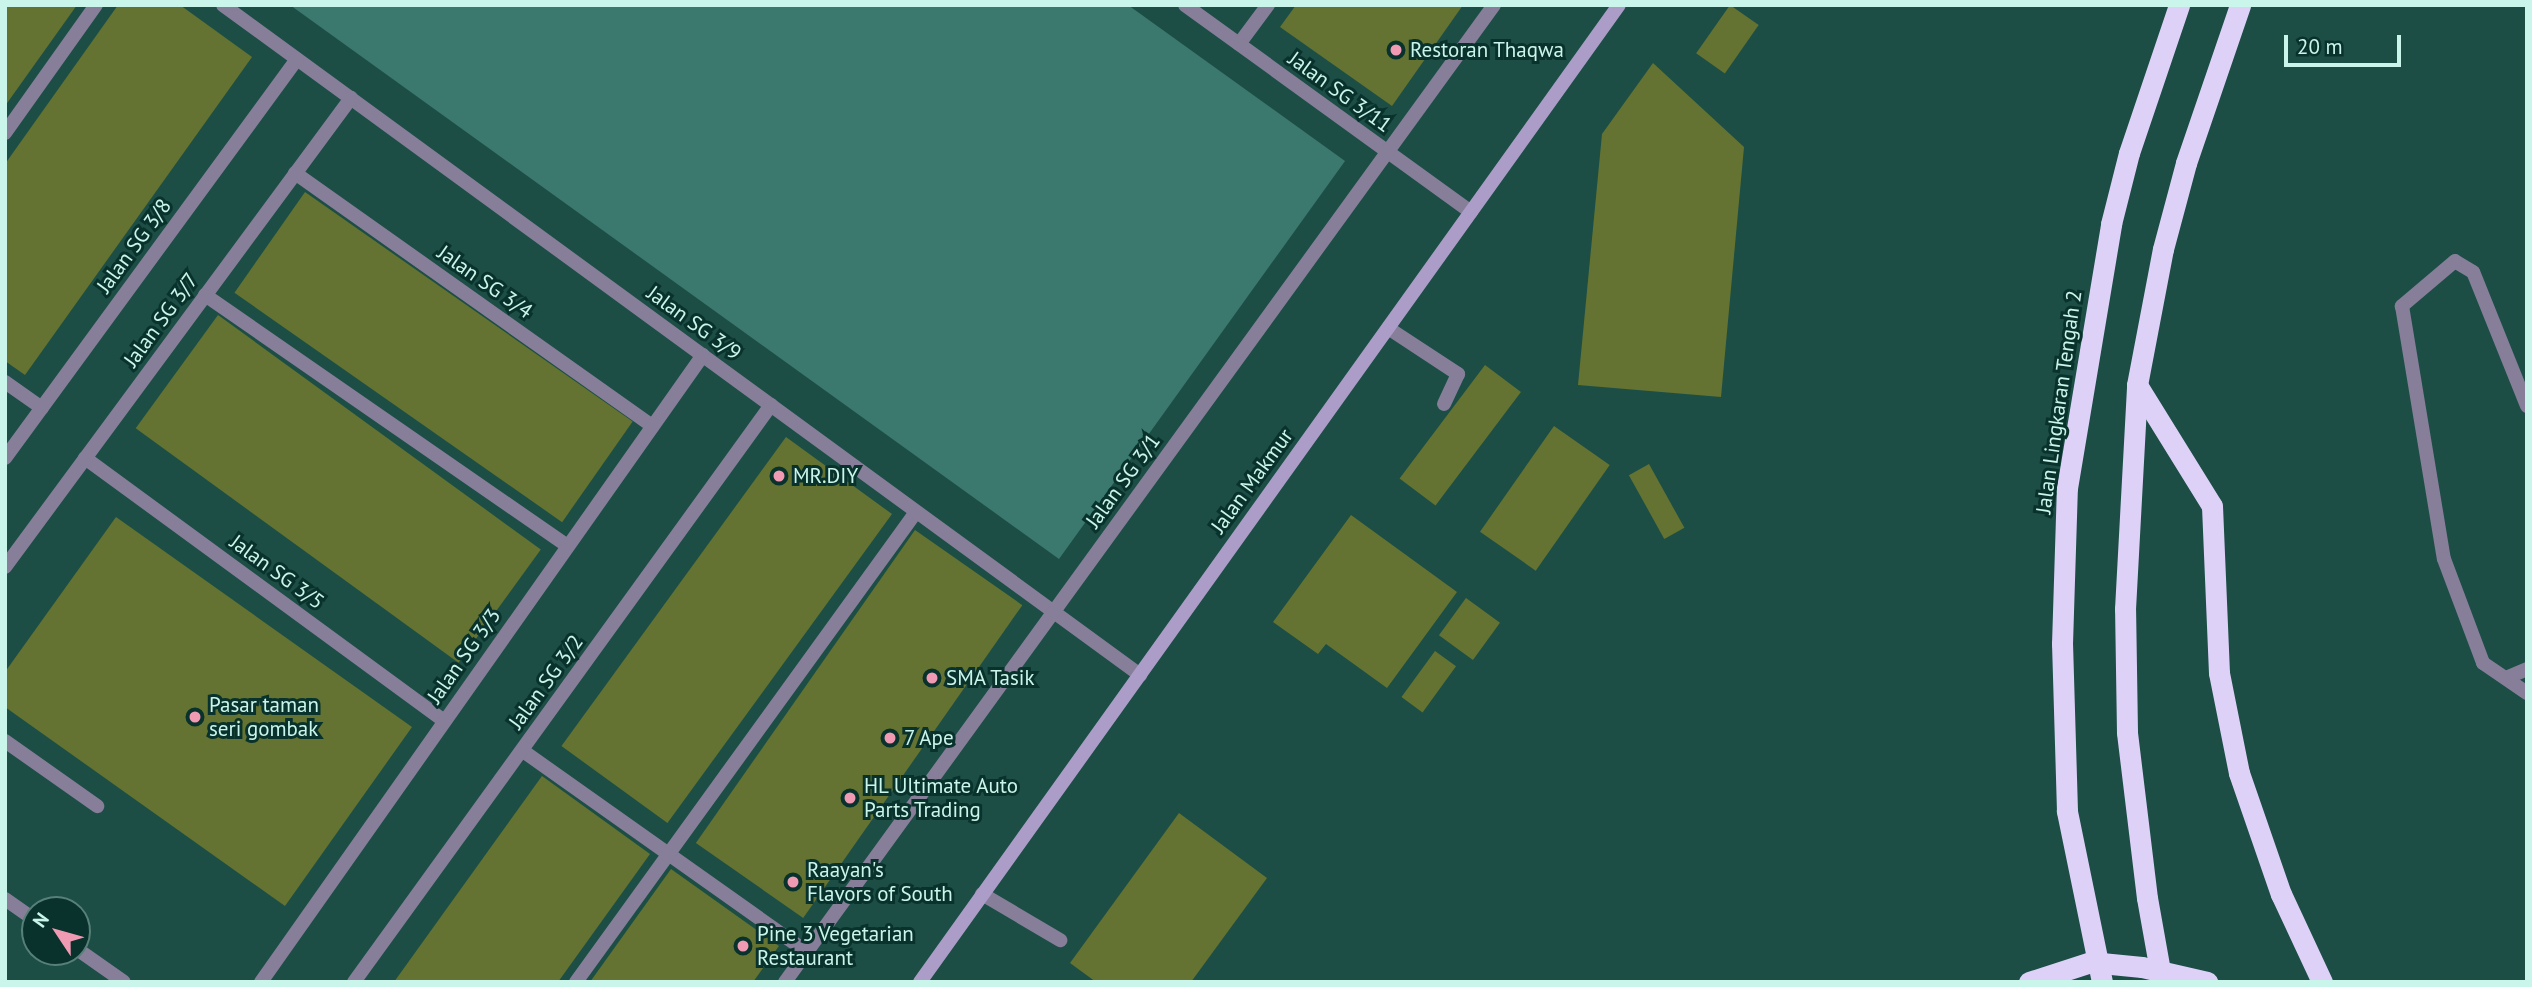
<!DOCTYPE html>
<style>
body{margin:0}
#map{position:relative;width:2532px;height:987px;overflow:hidden;background:#1c4e46;font-family:"PT Sans",sans-serif}
div>[style]{position:absolute}
[style*='--x']{left:calc(var(--x)*1px);top:calc(var(--y)*1px);width:calc(var(--w)*1px);rotate:calc(var(--a)*1deg)}
.green>*{inset:0;background:#3b796e}
.building>*{inset:0;background:#647331;transform-origin:0 0}
.lane>*{height:14px;margin:-7px;padding:0 7px;transform-origin:7px;border-radius:7px;background:#877e99}
.street>*{height:14px;margin:-7px;padding:0 7px;transform-origin:7px;border-radius:7px;background:#877e99}
.secondary>*{height:14px;margin:-7px;padding:0 7px;transform-origin:7px;border-radius:7px;background:#ac9dc8}
.highway>*{height:21px;margin:-10.5px;padding:0 10.5px;transform-origin:10.5px;border-radius:10.5px;background:#ded1f8}
.highway-bridge>*{height:21px;margin:-10.5px;padding:0 10.5px;transform-origin:10.5px;border-radius:10.5px;background:#ded1f8}
.dots>*{width:19px;height:19px;translate:-50% -50%;box-sizing:border-box;border:4px solid #09322c;border-radius:50%}
span{translate:-50% -50%;white-space:nowrap;text-align:center;line-height:1.15;-webkit-text-stroke:6px #09322c;paint-order:stroke}
.poi-label{font-size:21px;color:#caf5eb}
.left{translate:0 -50%;text-align:left}
.street-label{font-size:21px;color:#caf5eb}
.frame{position:absolute;inset:0;border:7px solid #caf5eb;pointer-events:none}
.north{position:absolute;left:21px;top:896px;width:70px;height:70px;box-sizing:border-box;background:#09322c;border:2px solid #568078;border-radius:50%;rotate:306deg;font-size:19px;font-weight:700;line-height:28px;text-align:center;color:#caf5eb}
.north::after{content:'';display:block;margin:auto;width:24px;height:32px;background:#f19ab4;clip-path:polygon(50% 0,100% 100%,50% 72%,0 100%)}
.scale{position:absolute;left:2284px;top:35px;width:117px;height:32px;box-sizing:border-box;border:4px solid #caf5eb;border-top:0;padding-left:9px;font-size:21px;line-height:24px;white-space:nowrap;color:#caf5eb;-webkit-text-stroke:5px #09322c;paint-order:stroke}
</style>
<div id="map">
<div class="green">
<div style="clip-path:polygon(290px 5px,1128px 5px,1345px 161px,1059px 559px)"></div>
</div>
<div class="building">
<div style="clip-path:polygon(5px 5px,77px 5px,5px 106px)"></div>
<div style="clip-path:polygon(118px 5px,180px 5px,252px 57px,25px 375px,5px 361px,5px 164px)"></div>
<div style="clip-path:polygon(1296px 5px,1463px 5px,1392px 106px,1280px 27px)"></div>
<div style="left:1730px;top:5px;width:35px;height:59px;rotate:35deg"></div>
<div style="clip-path:polygon(1653px 63px,1744px 147px,1721px 397px,1578px 385px,1602px 134px)"></div>
<div style="left:305px;top:192px;width:400px;height:123px;rotate:35deg"></div>
<div style="left:218px;top:315px;width:399px;height:140px;rotate:36deg"></div>
<div style="left:1485px;top:365px;width:45px;height:142px;rotate:37deg"></div>
<div style="left:1554px;top:426px;width:68px;height:129px;rotate:35deg"></div>
<div style="left:786px;top:437px;width:131px;height:382px;rotate:36deg"></div>
<div style="left:1649px;top:464px;width:73px;height:23px;rotate:61deg"></div>
<div style="clip-path:polygon(1351px 515px,1457px 592px,1387px 688px,1326px 644px,1318px 654px,1273px 622px)"></div>
<div style="clip-path:polygon(116px 517px,412px 727px,285px 906px,5px 707px,5px 672px)"></div>
<div style="left:915px;top:530px;width:131px;height:382px;rotate:35deg"></div>
<div style="left:1466px;top:598px;width:42px;height:46px;rotate:36deg"></div>
<div style="left:1435px;top:651px;width:26px;height:57px;rotate:36deg"></div>
<div style="clip-path:polygon(542px 776px,650px 854px,558px 982px,394px 982px)"></div>
<div style="clip-path:polygon(1179px 813px,1267px 878px,1191px 982px,1096px 982px,1070px 963px)"></div>
<div style="clip-path:polygon(671px 869px,779px 946px,753px 982px,590px 982px)"></div>
</div>
<div class="lane">
<div style="--x:1239;--y:44;--w:49;--a:-53.4"></div>
<div style="--x:5;--y:133;--w:157;--a:-54.6"></div>
<div style="--x:205;--y:295;--w:441;--a:34.7"></div>
<div style="--x:1388;--y:328;--w:84;--a:33.3"></div>
<div style="--x:1458;--y:374;--w:33;--a:115"></div>
<div style="--x:5;--y:382;--w:45;--a:35.1"></div>
<div style="--x:2527;--y:406;--w:144;--a:-111.9"></div>
<div style="--x:2473;--y:272;--w:21;--a:-149"></div>
<div style="--x:2455;--y:261;--w:70;--a:139.7"></div>
<div style="--x:2402;--y:306;--w:256;--a:80.6"></div>
<div style="--x:2444;--y:559;--w:111;--a:69.4"></div>
<div style="--x:2483;--y:663;--w:53;--a:34.3"></div>
<div style="--x:2506;--y:678;--w:23;--a:-23"></div>
<div style="--x:5;--y:741;--w:113;--a:35.2"></div>
<div style="--x:523;--y:751;--w:348;--a:35.3"></div>
<div style="--x:982;--y:894;--w:91;--a:30.5"></div>
<div style="--x:576;--y:982;--w:580;--a:-54.12"></div>
</div>
<div class="street">
<div style="--x:223;--y:5;--w:1136;--a:36.15"></div>
<div style="--x:1185;--y:5;--w:353;--a:35.9"></div>
<div style="--x:295;--y:173;--w:438;--a:35.3"></div>
<div style="--x:5;--y:458;--w:494;--a:-53.8"></div>
<div style="--x:85;--y:458;--w:445;--a:36.2"></div>
<div style="--x:5;--y:567;--w:583;--a:-53.58"></div>
<div style="--x:5;--y:899;--w:37;--a:35"></div>
<div style="--x:77;--y:949;--w:57;--a:35.1"></div>
<div style="--x:261;--y:982;--w:767;--a:-54.82"></div>
<div style="--x:354;--y:982;--w:712;--a:-54.14"></div>
<div style="--x:785;--y:982;--w:1207;--a:-54.03"></div>
</div>
<div class="secondary">
<div style="--x:920;--y:982;--w:1201;--a:-54.42"></div>
</div>
<div class="highway">
<div style="--x:2137;--y:385;--w:142;--a:58.2"></div>
<div style="--x:2212;--y:506;--w:167;--a:87.6"></div>
<div style="--x:2219;--y:673;--w:102;--a:78.7"></div>
<div style="--x:2239;--y:773;--w:128;--a:70.9"></div>
<div style="--x:2281;--y:894;--w:97;--a:65"></div>
<div style="--x:2102;--y:982;--w:175;--a:-101.6"></div>
<div style="--x:2067;--y:811;--w:167;--a:-91.7"></div>
<div style="--x:2062;--y:644;--w:156;--a:-88.2"></div>
<div style="--x:2067;--y:488;--w:268;--a:-80.5"></div>
<div style="--x:2111;--y:224;--w:73;--a:-75.8"></div>
<div style="--x:2129;--y:153;--w:156;--a:-71.3"></div>
<div style="--x:2162;--y:982;--w:85;--a:-100.1"></div>
<div style="--x:2147;--y:898;--w:167;--a:-96.9"></div>
<div style="--x:2127;--y:732;--w:123;--a:-90.9"></div>
<div style="--x:2125;--y:609;--w:224;--a:-86.9"></div>
<div style="--x:2137;--y:385;--w:138;--a:-79.2"></div>
<div style="--x:2163;--y:249;--w:89;--a:-75"></div>
<div style="--x:2186;--y:163;--w:167;--a:-71.1"></div>
</div>
<div class="highway-bridge">
<div style="--x:2029;--y:982;--w:65;--a:-17.9"></div>
<div style="--x:2091;--y:962;--w:51;--a:5.6"></div>
<div style="--x:2142;--y:967;--w:67;--a:13"></div>
</div>
<div class="dots">
<div style="left:1396px;top:50px;background:#f19ab4"></div>
<div style="left:779px;top:476px;background:#f19ab4"></div>
<div style="left:932px;top:678px;background:#f19ab4"></div>
<div style="left:195px;top:717px;background:#f19ab4"></div>
<div style="left:890px;top:738px;background:#f19ab4"></div>
<div style="left:850px;top:798px;background:#f19ab4"></div>
<div style="left:793px;top:882px;background:#f19ab4"></div>
<div style="left:743px;top:946px;background:#f19ab4"></div>
</div>
<div class="poi-label">
<span class="left" style="left:1410px;top:50px">Restoran Thaqwa</span>
<span class="left" style="left:793px;top:476px">MR.DIY</span>
<span class="left" style="left:946px;top:678px">SMA Tasik</span>
<span class="left" style="left:209px;top:717px">Pasar taman<br>seri gombak</span>
<span class="left" style="left:904px;top:738px">7 Ape</span>
<span class="left" style="left:864px;top:798px">HL Ultimate Auto<br>Parts Trading</span>
<span class="left" style="left:807px;top:882px">Raayan's<br>Flavors of South</span>
<span class="left" style="left:757px;top:946px">Pine 3 Vegetarian<br>Restaurant</span>
</div>
<div class="street-label">
<span style="left:1340px;top:92px;rotate:36deg">Jalan SG 3/11</span>
<span style="left:134px;top:246px;rotate:-54deg">Jalan SG 3/8</span>
<span style="left:485px;top:282px;rotate:35deg">Jalan SG 3/4</span>
<span style="left:161px;top:320px;rotate:-54deg">Jalan SG 3/7</span>
<span style="left:694px;top:323px;rotate:36deg">Jalan SG 3/9</span>
<span style="left:2059px;top:402px;rotate:-82deg">Jalan Lingkaran Tengah 2</span>
<span style="left:1123px;top:481px;rotate:-54deg">Jalan SG 3/1</span>
<span style="left:1252px;top:481px;rotate:-54deg">Jalan Makmur</span>
<span style="left:277px;top:572px;rotate:36deg">Jalan SG 3/5</span>
<span style="left:464px;top:656px;rotate:-55deg">Jalan SG 3/3</span>
<span style="left:546px;top:682px;rotate:-54deg">Jalan SG 3/2</span>
</div>
<div class="frame"></div>
<div class="north">N</div>
<div class="scale">20 m</div>
</div>
